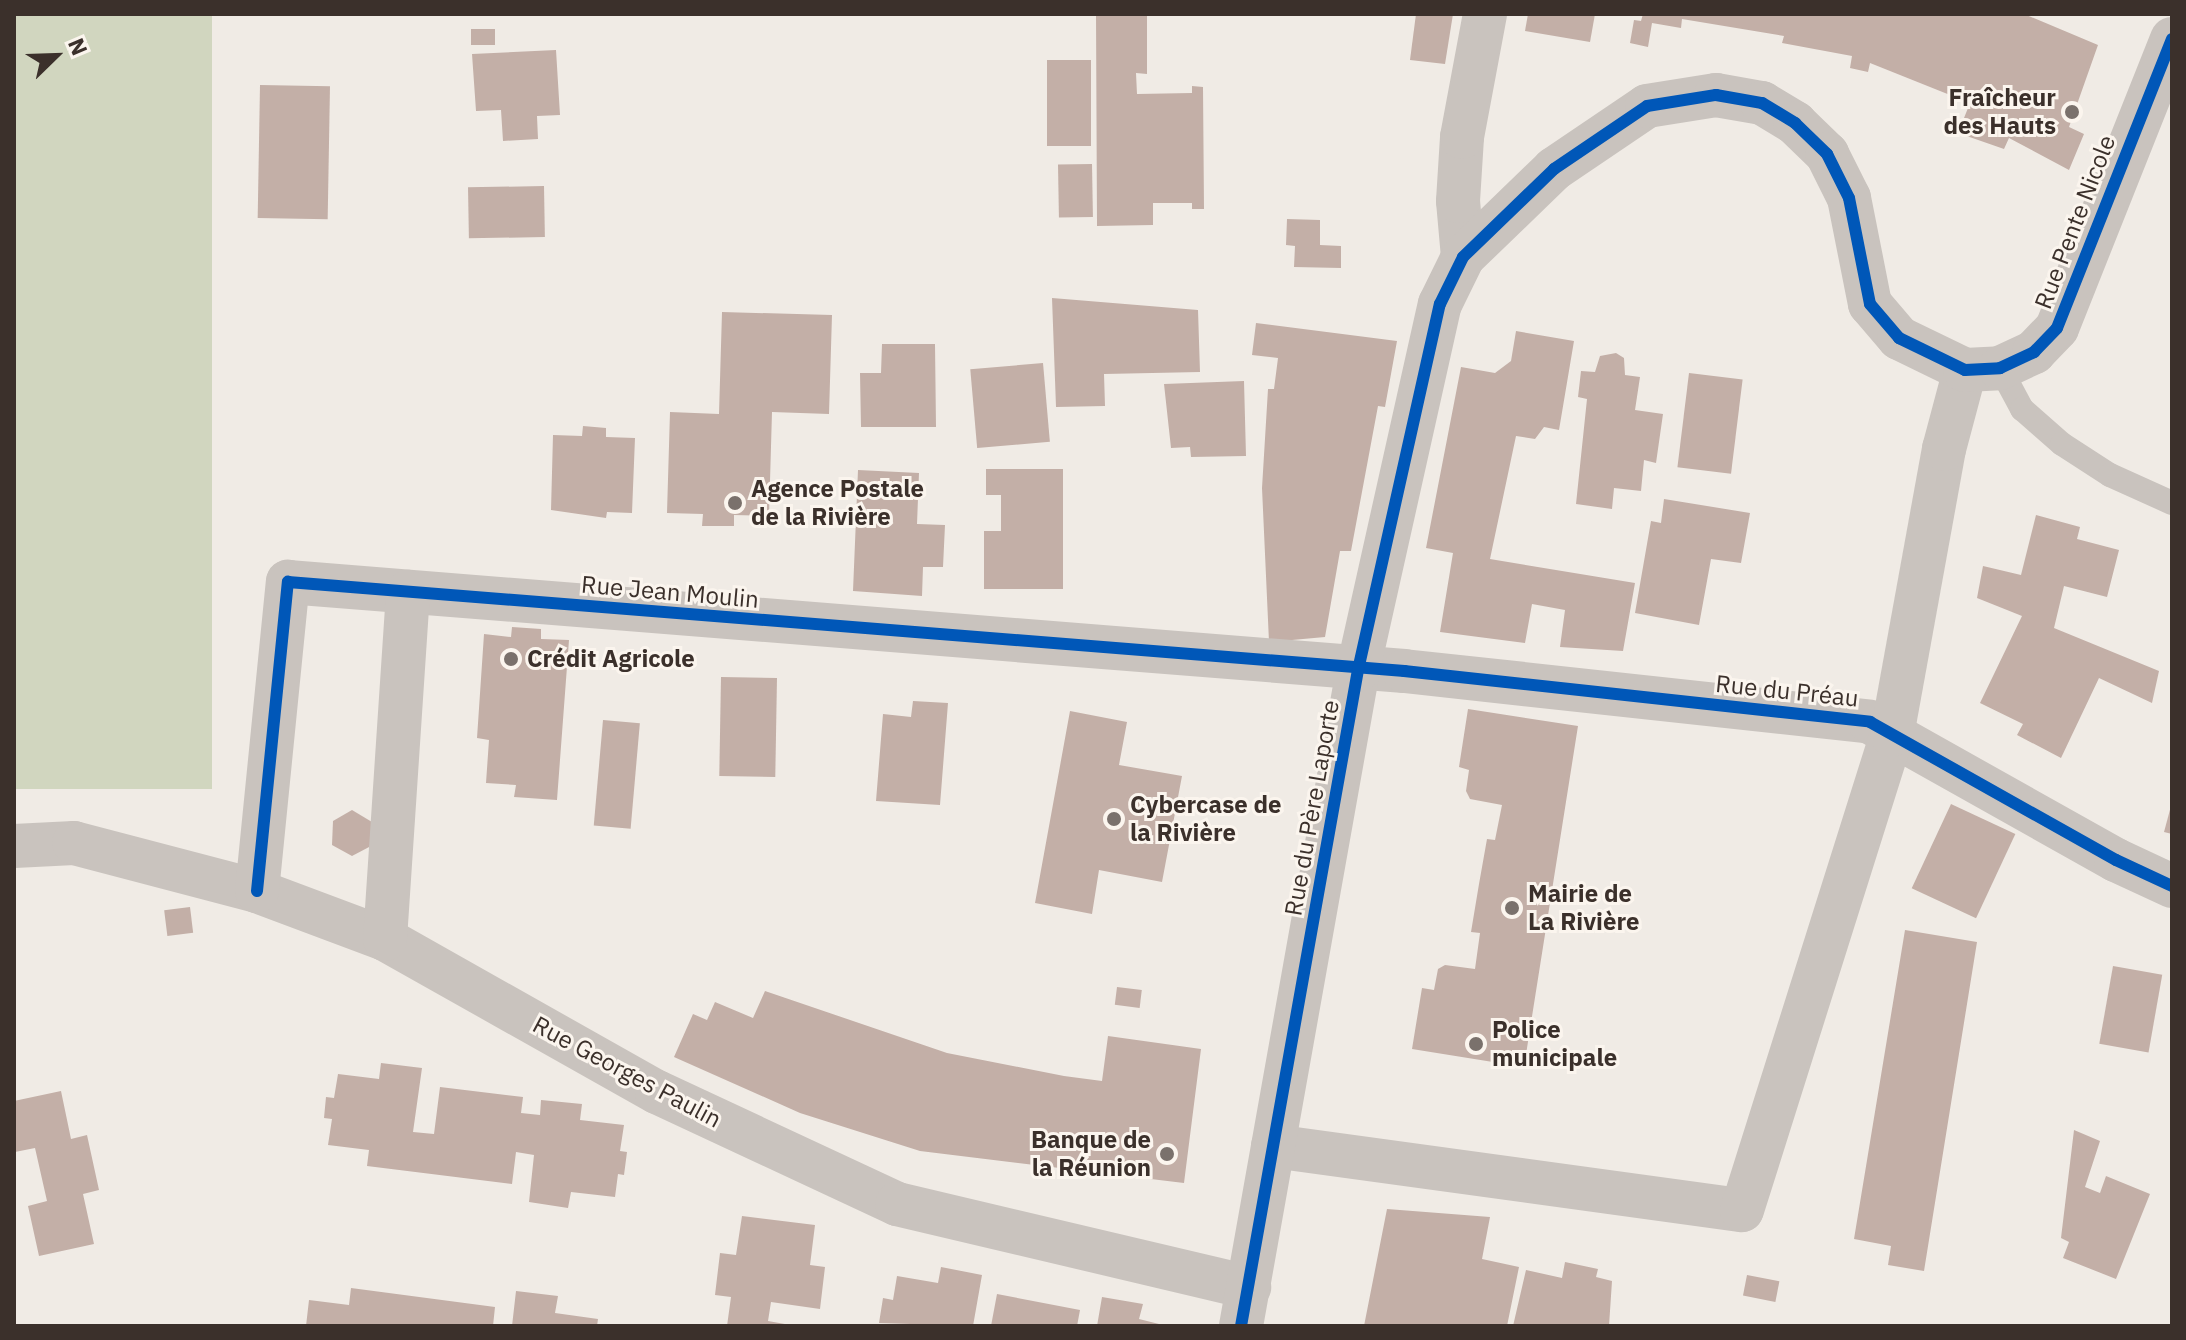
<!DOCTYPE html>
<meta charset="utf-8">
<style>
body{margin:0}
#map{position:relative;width:2186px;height:1340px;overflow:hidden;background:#f0ebe5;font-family:"IBM Plex Sans",sans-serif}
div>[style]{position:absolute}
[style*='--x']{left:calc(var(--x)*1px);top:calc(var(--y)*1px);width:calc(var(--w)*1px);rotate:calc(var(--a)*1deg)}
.green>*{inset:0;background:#d1d6bf;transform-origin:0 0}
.building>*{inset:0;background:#c3afa7;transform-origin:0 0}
.lane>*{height:24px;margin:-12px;padding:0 12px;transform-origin:12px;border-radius:12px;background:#c9c3be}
.street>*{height:44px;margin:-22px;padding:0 22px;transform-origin:22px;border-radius:22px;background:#c9c3be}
.cycleway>*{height:12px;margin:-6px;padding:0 6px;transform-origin:6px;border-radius:6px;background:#0057b8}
.dots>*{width:22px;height:22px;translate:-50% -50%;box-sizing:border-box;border:4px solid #fbf5ee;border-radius:50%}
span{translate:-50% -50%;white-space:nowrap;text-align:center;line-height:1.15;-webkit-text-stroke:6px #fbf5ee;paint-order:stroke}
.poi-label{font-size:24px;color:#3b302b;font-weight:700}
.right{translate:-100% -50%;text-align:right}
.left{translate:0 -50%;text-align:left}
.street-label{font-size:24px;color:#3b302b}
.frame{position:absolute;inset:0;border:16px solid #3b302b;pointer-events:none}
.north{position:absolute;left:16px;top:16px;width:80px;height:80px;-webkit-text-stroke:6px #fbf5ee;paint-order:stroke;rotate:67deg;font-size:22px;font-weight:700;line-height:32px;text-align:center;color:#3b302b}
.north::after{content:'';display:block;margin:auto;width:28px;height:36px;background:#3b302b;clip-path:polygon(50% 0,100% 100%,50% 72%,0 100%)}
</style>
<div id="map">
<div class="green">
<div style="left:14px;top:14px;width:198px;height:775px"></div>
</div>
<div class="building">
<div style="clip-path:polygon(1096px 14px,1147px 14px,1147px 74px,1136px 73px,1137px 94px,1192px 93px,1192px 86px,1203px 87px,1204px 209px,1192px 209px,1192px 203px,1153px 203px,1153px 225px,1097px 226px)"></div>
<div style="clip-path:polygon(1416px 14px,1453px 14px,1445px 64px,1410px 60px)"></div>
<div style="clip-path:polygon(1528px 14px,1595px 14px,1590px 42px,1525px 31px)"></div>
<div style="clip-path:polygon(1643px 14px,2024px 14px,2098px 45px,2069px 127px,2084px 134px,2069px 170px,2009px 138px,2004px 149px,1958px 133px,1970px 103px,1870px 63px,1868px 72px,1850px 68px,1852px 56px,1782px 43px,1784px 36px,1682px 19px,1681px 28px,1652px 23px,1648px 47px,1630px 43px,1634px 20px,1641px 21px)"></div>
<div style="left:495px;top:29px;width:16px;height:24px;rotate:90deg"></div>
<div style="clip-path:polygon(556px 50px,560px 115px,537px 116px,538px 139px,503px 141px,501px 110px,476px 111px,472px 54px)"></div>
<div style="left:1091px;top:60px;width:86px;height:44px;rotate:90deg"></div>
<div style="left:260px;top:85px;width:70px;height:133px;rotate:1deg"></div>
<div style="left:1092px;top:164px;width:53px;height:34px;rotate:89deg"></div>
<div style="left:544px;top:186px;width:51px;height:76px;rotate:89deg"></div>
<div style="clip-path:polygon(1287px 219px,1320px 220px,1320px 245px,1341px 246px,1341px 268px,1294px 267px,1295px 246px,1286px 245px)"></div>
<div style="clip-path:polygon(1052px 298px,1198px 310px,1200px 372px,1104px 374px,1105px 406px,1056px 407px)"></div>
<div style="clip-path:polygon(722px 312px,832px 315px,829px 414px,772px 412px,769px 516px,734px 515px,734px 526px,702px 526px,703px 514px,667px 513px,670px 412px,719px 414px)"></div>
<div style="clip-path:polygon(1256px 323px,1397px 341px,1385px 407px,1378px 406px,1351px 551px,1340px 551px,1325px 637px,1269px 642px,1262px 488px,1268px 389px,1274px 389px,1278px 358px,1252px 355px)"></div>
<div style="clip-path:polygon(1516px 331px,1574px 341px,1559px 430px,1544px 427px,1535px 439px,1516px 436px,1490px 559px,1635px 583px,1623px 651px,1560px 647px,1565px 610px,1532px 604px,1525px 643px,1440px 632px,1453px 553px,1426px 548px,1461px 367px,1495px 373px,1511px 361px)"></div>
<div style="clip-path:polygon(882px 344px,935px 344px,936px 427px,861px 427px,860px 373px,881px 373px)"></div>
<div style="clip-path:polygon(1616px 353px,1624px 358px,1625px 375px,1640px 377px,1635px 410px,1663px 414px,1656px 463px,1644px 460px,1641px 491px,1614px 488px,1612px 509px,1576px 504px,1587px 399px,1578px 397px,1581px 371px,1595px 372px,1600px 356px)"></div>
<div style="left:1043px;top:363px;width:79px;height:73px;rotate:85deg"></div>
<div style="left:1689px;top:373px;width:54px;height:95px;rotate:7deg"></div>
<div style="clip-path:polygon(1244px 381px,1246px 456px,1191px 457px,1190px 447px,1171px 448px,1164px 384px)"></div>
<div style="clip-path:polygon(583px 426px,606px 428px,606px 437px,635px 438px,632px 513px,607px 512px,606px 518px,551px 510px,553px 435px,582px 436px)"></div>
<div style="clip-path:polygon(986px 469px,1063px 469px,1063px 589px,984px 589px,984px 531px,1001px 531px,1001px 495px,986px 495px)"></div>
<div style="clip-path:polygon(858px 470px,919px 473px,917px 524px,945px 525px,943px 567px,923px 567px,922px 596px,853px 591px)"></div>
<div style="clip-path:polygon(1664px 499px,1750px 513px,1741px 563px,1711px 559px,1699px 625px,1635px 613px,1651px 521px,1661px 523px)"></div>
<div style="clip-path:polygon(2036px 515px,2080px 527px,2077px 539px,2119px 550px,2107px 597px,2064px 586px,2054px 628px,2159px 671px,2152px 703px,2099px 678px,2061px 758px,2017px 735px,2023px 724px,1980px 703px,2022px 616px,1977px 598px,1983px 566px,2021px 575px)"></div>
<div style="clip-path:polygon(512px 627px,541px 629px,541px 639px,569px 640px,557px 800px,514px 797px,516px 785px,486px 783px,489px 740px,477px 738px,484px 634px,511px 637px)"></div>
<div style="left:721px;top:677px;width:56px;height:99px;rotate:1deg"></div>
<div style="clip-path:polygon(913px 701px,948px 703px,940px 805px,876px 801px,883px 714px,911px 717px)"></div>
<div style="clip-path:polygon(1468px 709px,1578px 726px,1524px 1067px,1412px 1049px,1422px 988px,1434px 990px,1438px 969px,1445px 965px,1475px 969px,1480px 933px,1471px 932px,1479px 884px,1487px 839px,1495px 840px,1502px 805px,1470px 799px,1466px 791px,1469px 770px,1459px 767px)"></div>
<div style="clip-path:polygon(1070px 711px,1127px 722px,1119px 765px,1182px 776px,1162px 882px,1099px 870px,1092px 914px,1035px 903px)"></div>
<div style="left:603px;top:720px;width:37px;height:106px;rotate:5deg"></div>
<div style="left:1951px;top:804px;width:71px;height:93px;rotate:25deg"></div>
<div style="clip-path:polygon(2171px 806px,2172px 806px,2172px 834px,2164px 832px)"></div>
<div style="clip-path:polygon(352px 810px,372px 822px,371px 846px,352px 856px,332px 845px,333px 821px)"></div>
<div style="left:190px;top:907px;width:26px;height:26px;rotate:83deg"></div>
<div style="clip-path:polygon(1905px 930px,1977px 942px,1924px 1271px,1888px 1265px,1891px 1246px,1854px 1239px)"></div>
<div style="left:2113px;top:966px;width:50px;height:79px;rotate:10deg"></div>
<div style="left:1117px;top:987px;width:25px;height:18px;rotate:7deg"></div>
<div style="clip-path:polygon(765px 991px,947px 1053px,1064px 1076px,1102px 1081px,1108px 1036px,1201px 1049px,1184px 1183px,920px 1151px,800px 1113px,674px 1057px,693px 1014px,707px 1020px,715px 1002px,753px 1018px)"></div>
<div style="clip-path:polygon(381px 1063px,422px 1068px,413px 1132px,434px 1134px,440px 1087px,523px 1097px,521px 1113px,540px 1115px,541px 1100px,582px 1104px,580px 1120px,624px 1125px,620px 1151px,627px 1152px,624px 1175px,618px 1174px,615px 1197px,571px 1192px,568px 1208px,529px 1202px,534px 1155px,516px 1152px,512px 1184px,367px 1166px,369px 1150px,328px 1145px,332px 1119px,324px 1118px,326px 1097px,334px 1098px,338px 1074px,379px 1079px)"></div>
<div style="clip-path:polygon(61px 1091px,71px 1139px,87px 1135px,99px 1190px,83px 1194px,94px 1244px,39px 1256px,28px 1206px,47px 1201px,35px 1148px,15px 1152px,14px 1101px)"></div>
<div style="clip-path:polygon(2074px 1130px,2100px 1141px,2085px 1187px,2100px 1193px,2106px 1176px,2150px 1194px,2116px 1279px,2063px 1258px,2069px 1242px,2061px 1238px)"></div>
<div style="clip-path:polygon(1387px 1209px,1490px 1217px,1482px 1259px,1519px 1267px,1507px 1326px,1364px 1326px)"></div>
<div style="clip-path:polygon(742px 1216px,815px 1225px,810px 1265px,825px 1267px,820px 1309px,771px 1302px,768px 1321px,796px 1326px,727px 1326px,731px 1297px,715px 1295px,720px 1253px,736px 1255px)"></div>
<div style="clip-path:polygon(1565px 1262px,1598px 1269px,1596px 1277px,1612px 1281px,1609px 1326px,1513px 1326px,1526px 1270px,1562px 1278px)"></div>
<div style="clip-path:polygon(941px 1267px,982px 1275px,973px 1326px,879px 1323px,883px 1298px,893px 1300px,897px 1276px,938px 1283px)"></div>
<div style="left:1747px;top:1275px;width:33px;height:21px;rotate:11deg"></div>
<div style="clip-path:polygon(351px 1288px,495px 1307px,493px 1326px,306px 1326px,309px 1300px,349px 1305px)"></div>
<div style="clip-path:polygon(516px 1291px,558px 1296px,555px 1313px,598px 1319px,597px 1326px,512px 1326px)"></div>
<div style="clip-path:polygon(997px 1294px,1080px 1310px,1077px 1326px,991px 1326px)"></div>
<div style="clip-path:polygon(1102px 1297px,1143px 1304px,1139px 1319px,1167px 1326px,1097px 1326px)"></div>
</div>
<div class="lane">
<div style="--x:2000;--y:368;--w:47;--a:61.8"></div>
<div style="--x:2022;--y:409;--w:53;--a:41.2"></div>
<div style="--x:2062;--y:444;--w:57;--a:32.9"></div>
<div style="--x:2110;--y:475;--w:68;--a:24.3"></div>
</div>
<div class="street">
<div style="--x:1463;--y:257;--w:56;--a:-95.1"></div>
<div style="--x:1458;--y:201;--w:64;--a:-86.4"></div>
<div style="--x:1462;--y:137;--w:125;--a:-79.4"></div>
<div style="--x:14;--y:846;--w:60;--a:-2.9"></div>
<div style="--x:74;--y:843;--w:189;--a:14.7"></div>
<div style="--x:257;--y:891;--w:137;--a:20.6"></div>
<div style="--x:385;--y:939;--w:312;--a:29.4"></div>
<div style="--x:657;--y:1092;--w:265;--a:25"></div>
<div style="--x:897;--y:1204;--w:362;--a:13.3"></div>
<div style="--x:257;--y:891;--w:311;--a:-84.3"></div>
<div style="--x:288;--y:582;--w:1120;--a:4.56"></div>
<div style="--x:1404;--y:671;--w:469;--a:6.2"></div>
<div style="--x:1870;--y:722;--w:282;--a:29.3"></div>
<div style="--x:2116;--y:860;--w:62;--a:24.9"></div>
<div style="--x:385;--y:939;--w:348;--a:-86.2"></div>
<div style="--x:1273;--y:1146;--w:473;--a:7.8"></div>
<div style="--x:1742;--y:1210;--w:498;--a:-72.5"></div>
<div style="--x:1892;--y:735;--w:291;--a:-79.7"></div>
<div style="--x:1944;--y:449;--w:82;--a:-75.1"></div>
<div style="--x:1241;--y:1326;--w:666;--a:-79.89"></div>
<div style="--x:1358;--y:670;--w:375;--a:-77.4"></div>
<div style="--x:1440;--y:304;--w:52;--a:-63.9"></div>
<div style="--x:1463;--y:257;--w:127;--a:-44"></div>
<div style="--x:1554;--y:169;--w:112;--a:-34.1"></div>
<div style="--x:1647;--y:106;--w:70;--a:-9.1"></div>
<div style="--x:1716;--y:95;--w:47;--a:9.9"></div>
<div style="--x:1762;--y:103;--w:39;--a:31"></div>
<div style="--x:1795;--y:123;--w:45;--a:44.1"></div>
<div style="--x:1827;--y:154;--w:49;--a:63.4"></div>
<div style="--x:1849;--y:198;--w:108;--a:78.8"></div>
<div style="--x:1870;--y:304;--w:45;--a:49.5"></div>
<div style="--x:1899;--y:338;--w:73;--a:25.9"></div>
<div style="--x:1965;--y:370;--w:35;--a:-3"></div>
<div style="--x:2000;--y:368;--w:38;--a:-25"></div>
<div style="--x:2034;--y:352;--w:33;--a:-46"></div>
<div style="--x:2057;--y:328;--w:311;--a:-68.3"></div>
</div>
<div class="cycleway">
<div style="--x:257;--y:891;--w:311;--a:-84.3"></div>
<div style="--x:288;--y:582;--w:1120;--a:4.56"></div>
<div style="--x:1404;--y:671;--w:469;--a:6.2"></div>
<div style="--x:1870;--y:722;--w:282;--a:29.3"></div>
<div style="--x:2116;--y:860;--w:62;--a:24.9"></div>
<div style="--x:1241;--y:1326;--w:666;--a:-79.89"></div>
<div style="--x:1358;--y:670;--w:375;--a:-77.4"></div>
<div style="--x:1440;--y:304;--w:52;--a:-63.9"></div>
<div style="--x:1463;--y:257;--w:127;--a:-44"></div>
<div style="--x:1554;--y:169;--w:112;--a:-34.1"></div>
<div style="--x:1647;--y:106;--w:70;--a:-9.1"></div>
<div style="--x:1716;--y:95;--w:47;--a:9.9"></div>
<div style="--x:1762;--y:103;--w:39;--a:31"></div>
<div style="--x:1795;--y:123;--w:45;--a:44.1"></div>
<div style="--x:1827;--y:154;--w:49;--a:63.4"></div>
<div style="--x:1849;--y:198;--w:108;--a:78.8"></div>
<div style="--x:1870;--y:304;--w:45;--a:49.5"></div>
<div style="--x:1899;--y:338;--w:73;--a:25.9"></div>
<div style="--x:1965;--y:370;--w:35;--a:-3"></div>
<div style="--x:2000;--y:368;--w:38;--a:-25"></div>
<div style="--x:2034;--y:352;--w:33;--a:-46"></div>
<div style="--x:2057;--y:328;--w:311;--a:-68.3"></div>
</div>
<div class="dots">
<div style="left:2072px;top:112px;background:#7a716c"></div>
<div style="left:735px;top:503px;background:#7a716c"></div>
<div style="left:511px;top:659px;background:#7a716c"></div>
<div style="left:1114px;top:819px;background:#7a716c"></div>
<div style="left:1512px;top:908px;background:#7a716c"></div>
<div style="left:1476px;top:1044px;background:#7a716c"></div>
<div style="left:1167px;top:1154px;background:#7a716c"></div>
</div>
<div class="poi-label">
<span class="right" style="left:2056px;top:112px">Fraîcheur<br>des Hauts</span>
<span class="left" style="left:751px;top:503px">Agence Postale<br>de la Rivière</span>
<span class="left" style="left:527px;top:659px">Crédit Agricole</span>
<span class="left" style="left:1130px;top:819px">Cybercase de<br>la Rivière</span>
<span class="left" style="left:1528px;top:908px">Mairie de<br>La Rivière</span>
<span class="left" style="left:1492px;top:1044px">Police<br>municipale</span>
<span class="right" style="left:1151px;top:1154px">Banque de<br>la Réunion</span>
</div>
<div class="street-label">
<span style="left:2075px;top:222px;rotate:-69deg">Rue Pente Nicole</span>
<span style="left:670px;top:592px;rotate:5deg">Rue Jean Moulin</span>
<span style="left:1787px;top:691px;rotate:6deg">Rue du Préau</span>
<span style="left:1312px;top:808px;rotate:-80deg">Rue du Père Laporte</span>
<span style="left:627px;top:1072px;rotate:28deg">Rue Georges Paulin</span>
</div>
<div class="frame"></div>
<div class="north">N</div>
</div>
